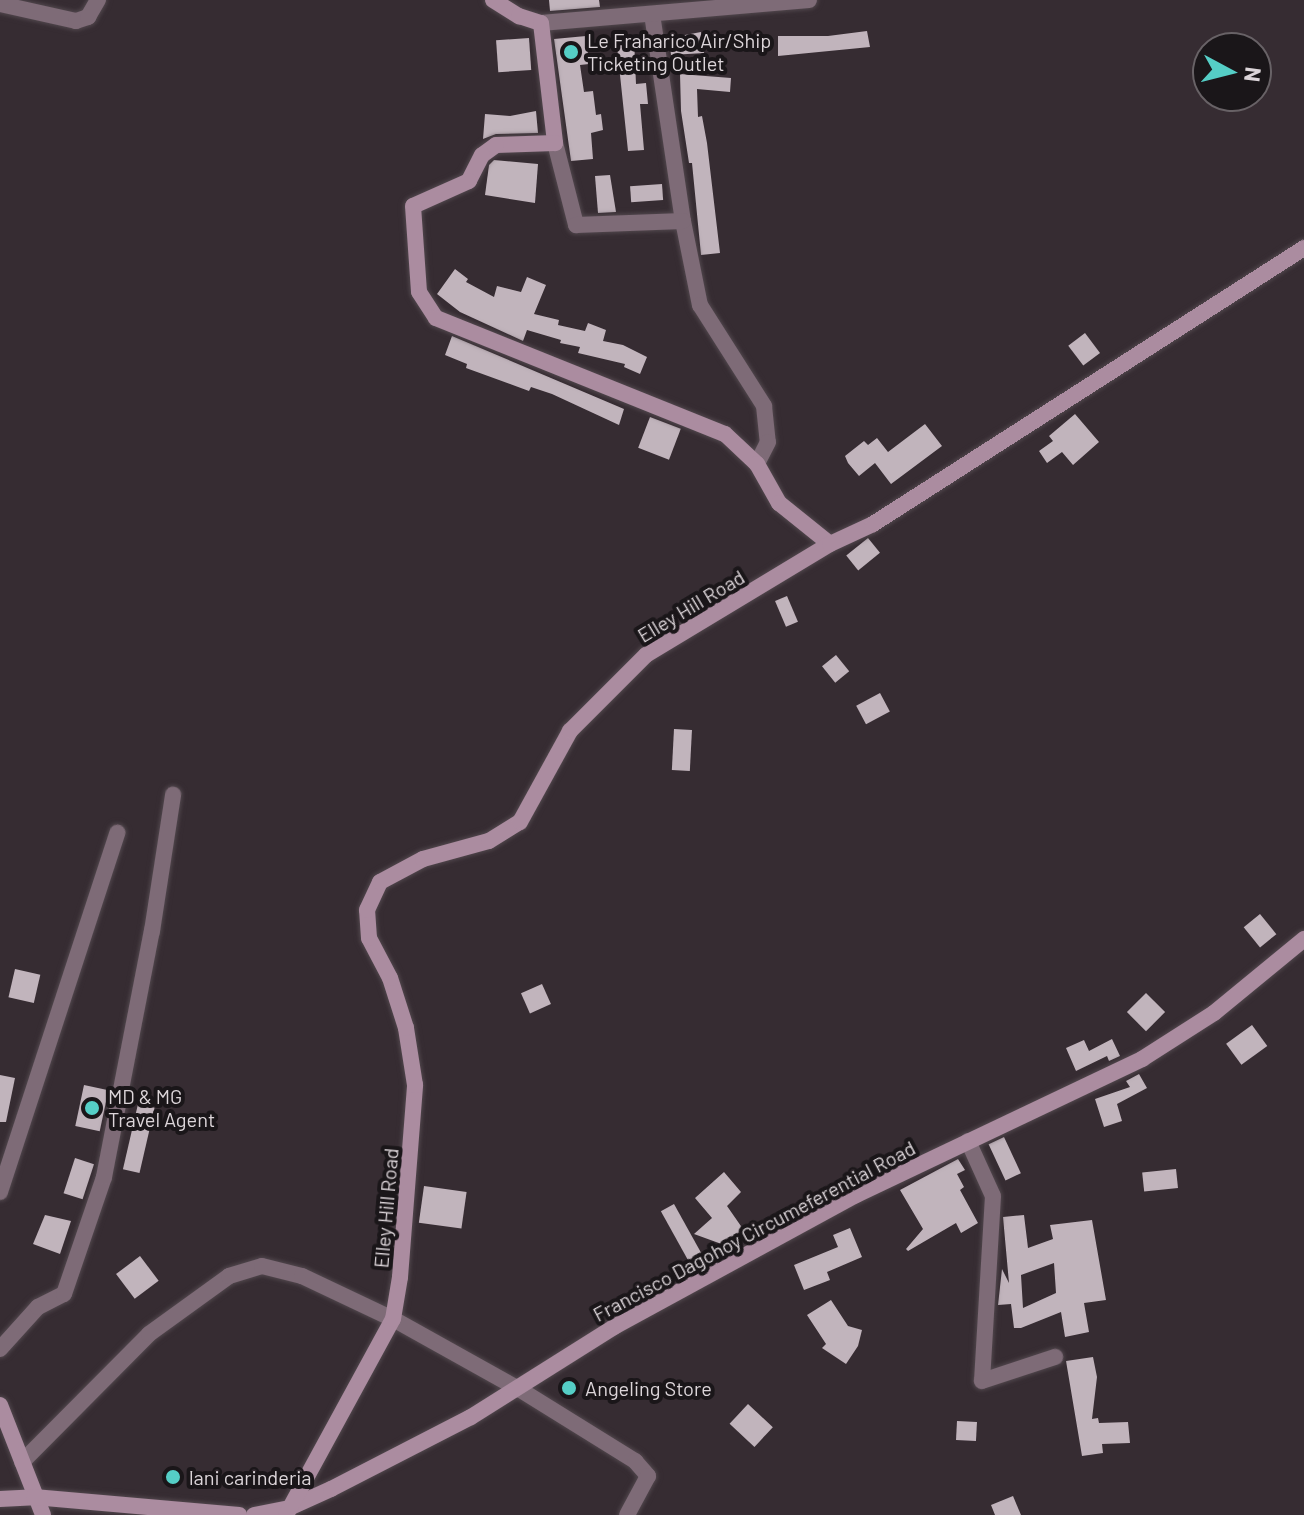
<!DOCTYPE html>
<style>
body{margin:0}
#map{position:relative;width:1304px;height:1515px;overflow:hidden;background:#362c32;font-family:Barlow,sans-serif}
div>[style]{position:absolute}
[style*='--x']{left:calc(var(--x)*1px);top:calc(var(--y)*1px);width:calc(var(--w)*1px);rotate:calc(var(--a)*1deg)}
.building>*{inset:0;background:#c1b4bc;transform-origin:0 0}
.roads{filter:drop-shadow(0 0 2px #51474d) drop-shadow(0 0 2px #51474d)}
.street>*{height:16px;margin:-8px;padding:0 8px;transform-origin:8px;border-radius:8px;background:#7e6b77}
.secondary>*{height:16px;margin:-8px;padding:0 8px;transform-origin:8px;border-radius:8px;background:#ab8ca0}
.dots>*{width:22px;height:22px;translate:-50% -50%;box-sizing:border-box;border:4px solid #1a1619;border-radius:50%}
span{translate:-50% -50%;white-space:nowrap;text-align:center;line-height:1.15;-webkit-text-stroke:8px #1a1619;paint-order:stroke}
.poi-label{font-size:20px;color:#dcd5d9}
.left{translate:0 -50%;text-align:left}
.street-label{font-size:20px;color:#dcd5d9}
.north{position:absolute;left:1192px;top:32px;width:80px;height:80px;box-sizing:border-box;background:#1a1619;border:2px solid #686266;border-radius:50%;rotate:97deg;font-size:22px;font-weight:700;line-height:32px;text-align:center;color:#dcd5d9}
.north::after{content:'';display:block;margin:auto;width:28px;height:36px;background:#55cec6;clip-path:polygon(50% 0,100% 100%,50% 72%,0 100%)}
</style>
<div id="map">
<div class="building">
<div style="clip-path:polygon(549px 0,599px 0,600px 7px,550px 11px)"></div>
<div style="clip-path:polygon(867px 31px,870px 47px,778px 56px,778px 36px,828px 36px)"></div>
<div style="clip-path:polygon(701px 32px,704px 53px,671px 55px,669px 38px)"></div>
<div style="clip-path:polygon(586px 36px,589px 64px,580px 65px,584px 92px,593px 91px,596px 115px,601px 114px,603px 130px,591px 133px,593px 159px,571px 161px,554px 39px)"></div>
<div style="clip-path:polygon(616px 37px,634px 38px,636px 84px,646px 83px,648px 104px,640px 104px,644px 150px,628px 151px)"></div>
<div style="left:529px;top:38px;width:32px;height:33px;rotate:86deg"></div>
<div style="clip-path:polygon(680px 74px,731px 78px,730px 92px,697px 89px,698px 117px,702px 116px,707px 143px,720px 253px,701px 255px,692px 163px,689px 163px,681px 111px)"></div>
<div style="clip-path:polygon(536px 111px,538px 133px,496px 134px,483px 139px,485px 114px,510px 116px)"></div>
<div style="clip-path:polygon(494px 160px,538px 164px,535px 203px,485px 195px,489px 165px)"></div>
<div style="clip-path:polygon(610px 175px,616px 212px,598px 213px,595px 176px)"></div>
<div style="left:662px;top:184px;width:16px;height:32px;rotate:86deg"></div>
<div style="clip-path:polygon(455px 269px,468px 279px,466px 282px,494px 297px,497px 286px,521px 292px,527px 277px,546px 285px,534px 314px,559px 320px,558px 325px,585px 331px,588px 323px,606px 330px,603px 341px,623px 345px,647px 357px,640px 374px,624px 367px,625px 364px,578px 353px,580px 347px,560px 343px,561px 340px,527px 330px,523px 341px,460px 312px,437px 294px)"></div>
<div style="left:1085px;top:333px;width:25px;height:21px;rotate:53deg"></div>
<div style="clip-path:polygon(452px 336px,624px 409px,619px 425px,552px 394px,531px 387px,529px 391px,466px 368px,467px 364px,445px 355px)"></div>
<div style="clip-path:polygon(1075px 414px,1099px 442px,1073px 465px,1062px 452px,1047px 463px,1039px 451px,1053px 441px,1049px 436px)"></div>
<div style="left:650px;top:417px;width:33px;height:33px;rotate:21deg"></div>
<div style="clip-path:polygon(925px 424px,942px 446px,891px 484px,875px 463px,859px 476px,848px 463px,845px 456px,864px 441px,868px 445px,877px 438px,888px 452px)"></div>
<div style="left:868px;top:538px;width:19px;height:28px;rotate:51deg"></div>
<div style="left:787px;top:596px;width:28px;height:13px;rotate:67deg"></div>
<div style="left:836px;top:655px;width:21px;height:18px;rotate:51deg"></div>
<div style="left:880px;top:693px;width:21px;height:27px;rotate:62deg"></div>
<div style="left:674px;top:729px;width:18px;height:41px;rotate:3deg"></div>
<div style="left:1260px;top:914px;width:26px;height:21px;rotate:51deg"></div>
<div style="left:15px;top:969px;width:26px;height:29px;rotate:13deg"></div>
<div style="left:542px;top:984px;width:22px;height:23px;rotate:66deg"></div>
<div style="left:1146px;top:993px;width:27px;height:27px;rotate:45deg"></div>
<div style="left:1252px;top:1025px;width:26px;height:32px;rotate:54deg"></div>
<div style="clip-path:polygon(1112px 1039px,1120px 1056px,1109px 1061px,1107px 1056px,1076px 1071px,1066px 1048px,1084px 1040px,1089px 1051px)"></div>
<div style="clip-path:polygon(1139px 1074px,1147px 1088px,1117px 1104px,1122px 1121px,1104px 1127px,1095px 1099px,1130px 1087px,1126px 1081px)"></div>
<div style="clip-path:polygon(0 1075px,15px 1078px,6px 1122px,0 1122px)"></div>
<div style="left:84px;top:1085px;width:25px;height:42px;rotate:12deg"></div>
<div style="left:138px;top:1104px;width:17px;height:67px;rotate:13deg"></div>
<div style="left:1004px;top:1137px;width:40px;height:17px;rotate:65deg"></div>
<div style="left:75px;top:1158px;width:20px;height:37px;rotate:18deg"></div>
<div style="clip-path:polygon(958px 1159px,965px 1170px,957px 1174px,964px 1187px,960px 1190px,978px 1223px,961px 1233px,956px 1223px,908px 1251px,906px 1249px,923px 1229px,900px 1190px)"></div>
<div style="left:1176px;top:1169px;width:19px;height:34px;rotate:84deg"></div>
<div style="clip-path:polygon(724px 1172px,741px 1192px,727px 1206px,743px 1229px,741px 1239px,727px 1246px,694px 1234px,712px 1218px,695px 1198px)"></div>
<div style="left:424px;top:1186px;width:43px;height:37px;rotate:8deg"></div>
<div style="left:674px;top:1204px;width:65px;height:15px;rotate:61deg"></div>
<div style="clip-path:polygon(45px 1215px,71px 1221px,60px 1254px,33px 1244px)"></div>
<div style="clip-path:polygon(evenodd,1024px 1215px,1028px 1248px,1053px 1239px,1050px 1225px,1092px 1220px,1106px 1300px,1084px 1303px,1089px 1332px,1065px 1337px,1061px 1312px,1021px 1328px,1014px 1328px,1011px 1304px,998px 1305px,1002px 1269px,1009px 1283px,1003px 1217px,1024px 1215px,1054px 1263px,1056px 1293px,1023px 1308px,1021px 1275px,1054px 1263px)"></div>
<div style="clip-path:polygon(850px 1228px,862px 1257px,827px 1272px,830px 1280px,804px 1290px,794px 1265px,838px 1247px,833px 1235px)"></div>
<div style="left:140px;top:1256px;width:31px;height:30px;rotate:53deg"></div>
<div style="clip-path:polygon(831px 1300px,848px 1326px,862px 1330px,858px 1346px,846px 1364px,822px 1348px,826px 1344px,807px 1315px)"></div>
<div style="clip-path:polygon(1093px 1357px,1097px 1377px,1092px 1419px,1098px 1418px,1099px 1423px,1128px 1422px,1130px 1443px,1102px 1444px,1103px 1453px,1082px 1456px,1066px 1361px)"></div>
<div style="left:748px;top:1404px;width:34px;height:27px;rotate:43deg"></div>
<div style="left:957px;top:1421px;width:20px;height:19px;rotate:3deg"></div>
<div style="clip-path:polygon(1013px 1496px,1021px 1515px,995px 1515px,991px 1505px)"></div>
</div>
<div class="roads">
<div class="street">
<div style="--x:0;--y:4;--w:78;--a:12.6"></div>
<div style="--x:76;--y:21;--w:13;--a:-18"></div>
<div style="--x:88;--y:17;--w:20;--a:-60"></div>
<div style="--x:652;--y:14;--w:209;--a:81.5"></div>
<div style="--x:683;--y:221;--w:86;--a:78.6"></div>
<div style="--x:700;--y:305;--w:120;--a:57.6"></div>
<div style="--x:764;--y:406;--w:36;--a:84"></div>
<div style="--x:768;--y:442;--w:25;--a:117"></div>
<div style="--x:541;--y:23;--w:269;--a:-4.9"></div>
<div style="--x:555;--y:143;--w:85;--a:75.6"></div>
<div style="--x:576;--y:225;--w:107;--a:-2.1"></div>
<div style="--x:968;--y:1141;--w:60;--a:65.6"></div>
<div style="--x:993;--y:1196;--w:185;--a:93.4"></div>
<div style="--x:982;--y:1381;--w:77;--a:-18.2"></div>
<div style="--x:0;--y:1192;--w:378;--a:-71.9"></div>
<div style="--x:0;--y:1349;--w:57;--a:-47.9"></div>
<div style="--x:38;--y:1307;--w:29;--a:-27"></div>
<div style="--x:64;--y:1294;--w:124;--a:-71.1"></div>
<div style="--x:104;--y:1177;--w:251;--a:-79"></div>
<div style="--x:152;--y:931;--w:138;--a:-81.2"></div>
<div style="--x:22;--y:1462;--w:180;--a:-45.2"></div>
<div style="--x:149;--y:1334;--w:99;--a:-35.9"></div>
<div style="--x:229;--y:1276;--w:34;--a:-17"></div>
<div style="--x:262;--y:1266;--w:41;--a:14"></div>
<div style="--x:302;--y:1276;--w:101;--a:25.3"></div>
<div style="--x:393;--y:1319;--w:144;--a:29.1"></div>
<div style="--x:519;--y:1389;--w:137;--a:31.8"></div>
<div style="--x:635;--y:1461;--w:20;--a:49"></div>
<div style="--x:648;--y:1476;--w:44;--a:118.3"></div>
</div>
<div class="secondary">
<div style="--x:493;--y:0;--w:31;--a:32"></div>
<div style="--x:519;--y:16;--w:23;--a:18"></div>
<div style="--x:541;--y:23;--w:121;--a:83.3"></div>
<div style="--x:555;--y:143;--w:59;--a:178.1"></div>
<div style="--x:496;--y:145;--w:17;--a:144"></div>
<div style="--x:482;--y:155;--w:29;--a:117"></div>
<div style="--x:469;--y:181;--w:61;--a:155.9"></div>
<div style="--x:413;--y:206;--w:86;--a:86"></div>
<div style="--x:419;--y:292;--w:31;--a:57"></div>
<div style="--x:436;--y:318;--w:311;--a:21.9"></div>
<div style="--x:725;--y:434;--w:44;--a:43.2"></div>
<div style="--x:757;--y:464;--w:45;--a:60.6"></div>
<div style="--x:779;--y:503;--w:65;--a:38.8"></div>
<div style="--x:0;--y:1405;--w:118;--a:68.6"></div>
<div style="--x:0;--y:1499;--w:34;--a:-3"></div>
<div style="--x:34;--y:1497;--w:206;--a:5"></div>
<div style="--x:254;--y:1515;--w:36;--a:-11"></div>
<div style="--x:289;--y:1508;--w:46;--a:-24.3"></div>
<div style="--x:331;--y:1489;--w:157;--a:-27.2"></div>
<div style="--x:471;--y:1417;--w:169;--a:-32.2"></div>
<div style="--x:614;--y:1327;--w:276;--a:-28.6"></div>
<div style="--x:856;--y:1195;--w:317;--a:-25.4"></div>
<div style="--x:1142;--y:1059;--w:85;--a:-32.6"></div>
<div style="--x:1214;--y:1013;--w:117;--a:-39.4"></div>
<div style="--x:286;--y:1515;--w:223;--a:-61.4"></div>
<div style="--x:393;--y:1319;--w:43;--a:-80.5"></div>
<div style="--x:400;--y:1277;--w:193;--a:-85.5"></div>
<div style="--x:415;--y:1085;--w:58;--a:-99"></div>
<div style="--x:406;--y:1028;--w:52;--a:-107.7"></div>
<div style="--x:390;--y:978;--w:45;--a:-117.7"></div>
<div style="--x:369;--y:938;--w:28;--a:-94"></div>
<div style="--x:367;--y:910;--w:31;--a:-65"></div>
<div style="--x:380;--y:882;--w:49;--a:-28.1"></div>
<div style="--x:423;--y:859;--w:68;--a:-15.3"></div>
<div style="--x:489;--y:841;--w:36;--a:-32"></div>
<div style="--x:520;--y:822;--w:104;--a:-61.2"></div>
<div style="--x:570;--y:731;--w:107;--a:-45"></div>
<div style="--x:646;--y:655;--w:215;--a:-31.1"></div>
<div style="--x:830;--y:544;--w:47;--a:-24.9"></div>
<div style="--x:873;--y:524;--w:512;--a:-32.63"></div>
</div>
</div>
<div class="dots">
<div style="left:571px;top:52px;background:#55cec6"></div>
<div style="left:92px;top:1108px;background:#55cec6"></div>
<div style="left:569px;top:1388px;background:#55cec6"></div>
<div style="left:173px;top:1477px;background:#55cec6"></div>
</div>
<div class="poi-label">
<span class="left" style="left:587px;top:52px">Le Fraharico Air/Ship<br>Ticketing Outlet</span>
<span class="left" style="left:108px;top:1108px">MD &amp; MG<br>Travel Agent</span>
<span class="left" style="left:585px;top:1388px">Angeling Store</span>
<span class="left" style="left:189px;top:1477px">lani carinderia</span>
</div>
<div class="street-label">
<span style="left:691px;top:606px;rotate:-31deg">Elley Hill Road</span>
<span style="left:386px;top:1208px;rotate:-85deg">Elley Hill Road</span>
<span style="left:754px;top:1231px;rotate:-28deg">Francisco Dagohoy Circumeferential Road</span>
</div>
<div class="north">N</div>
</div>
